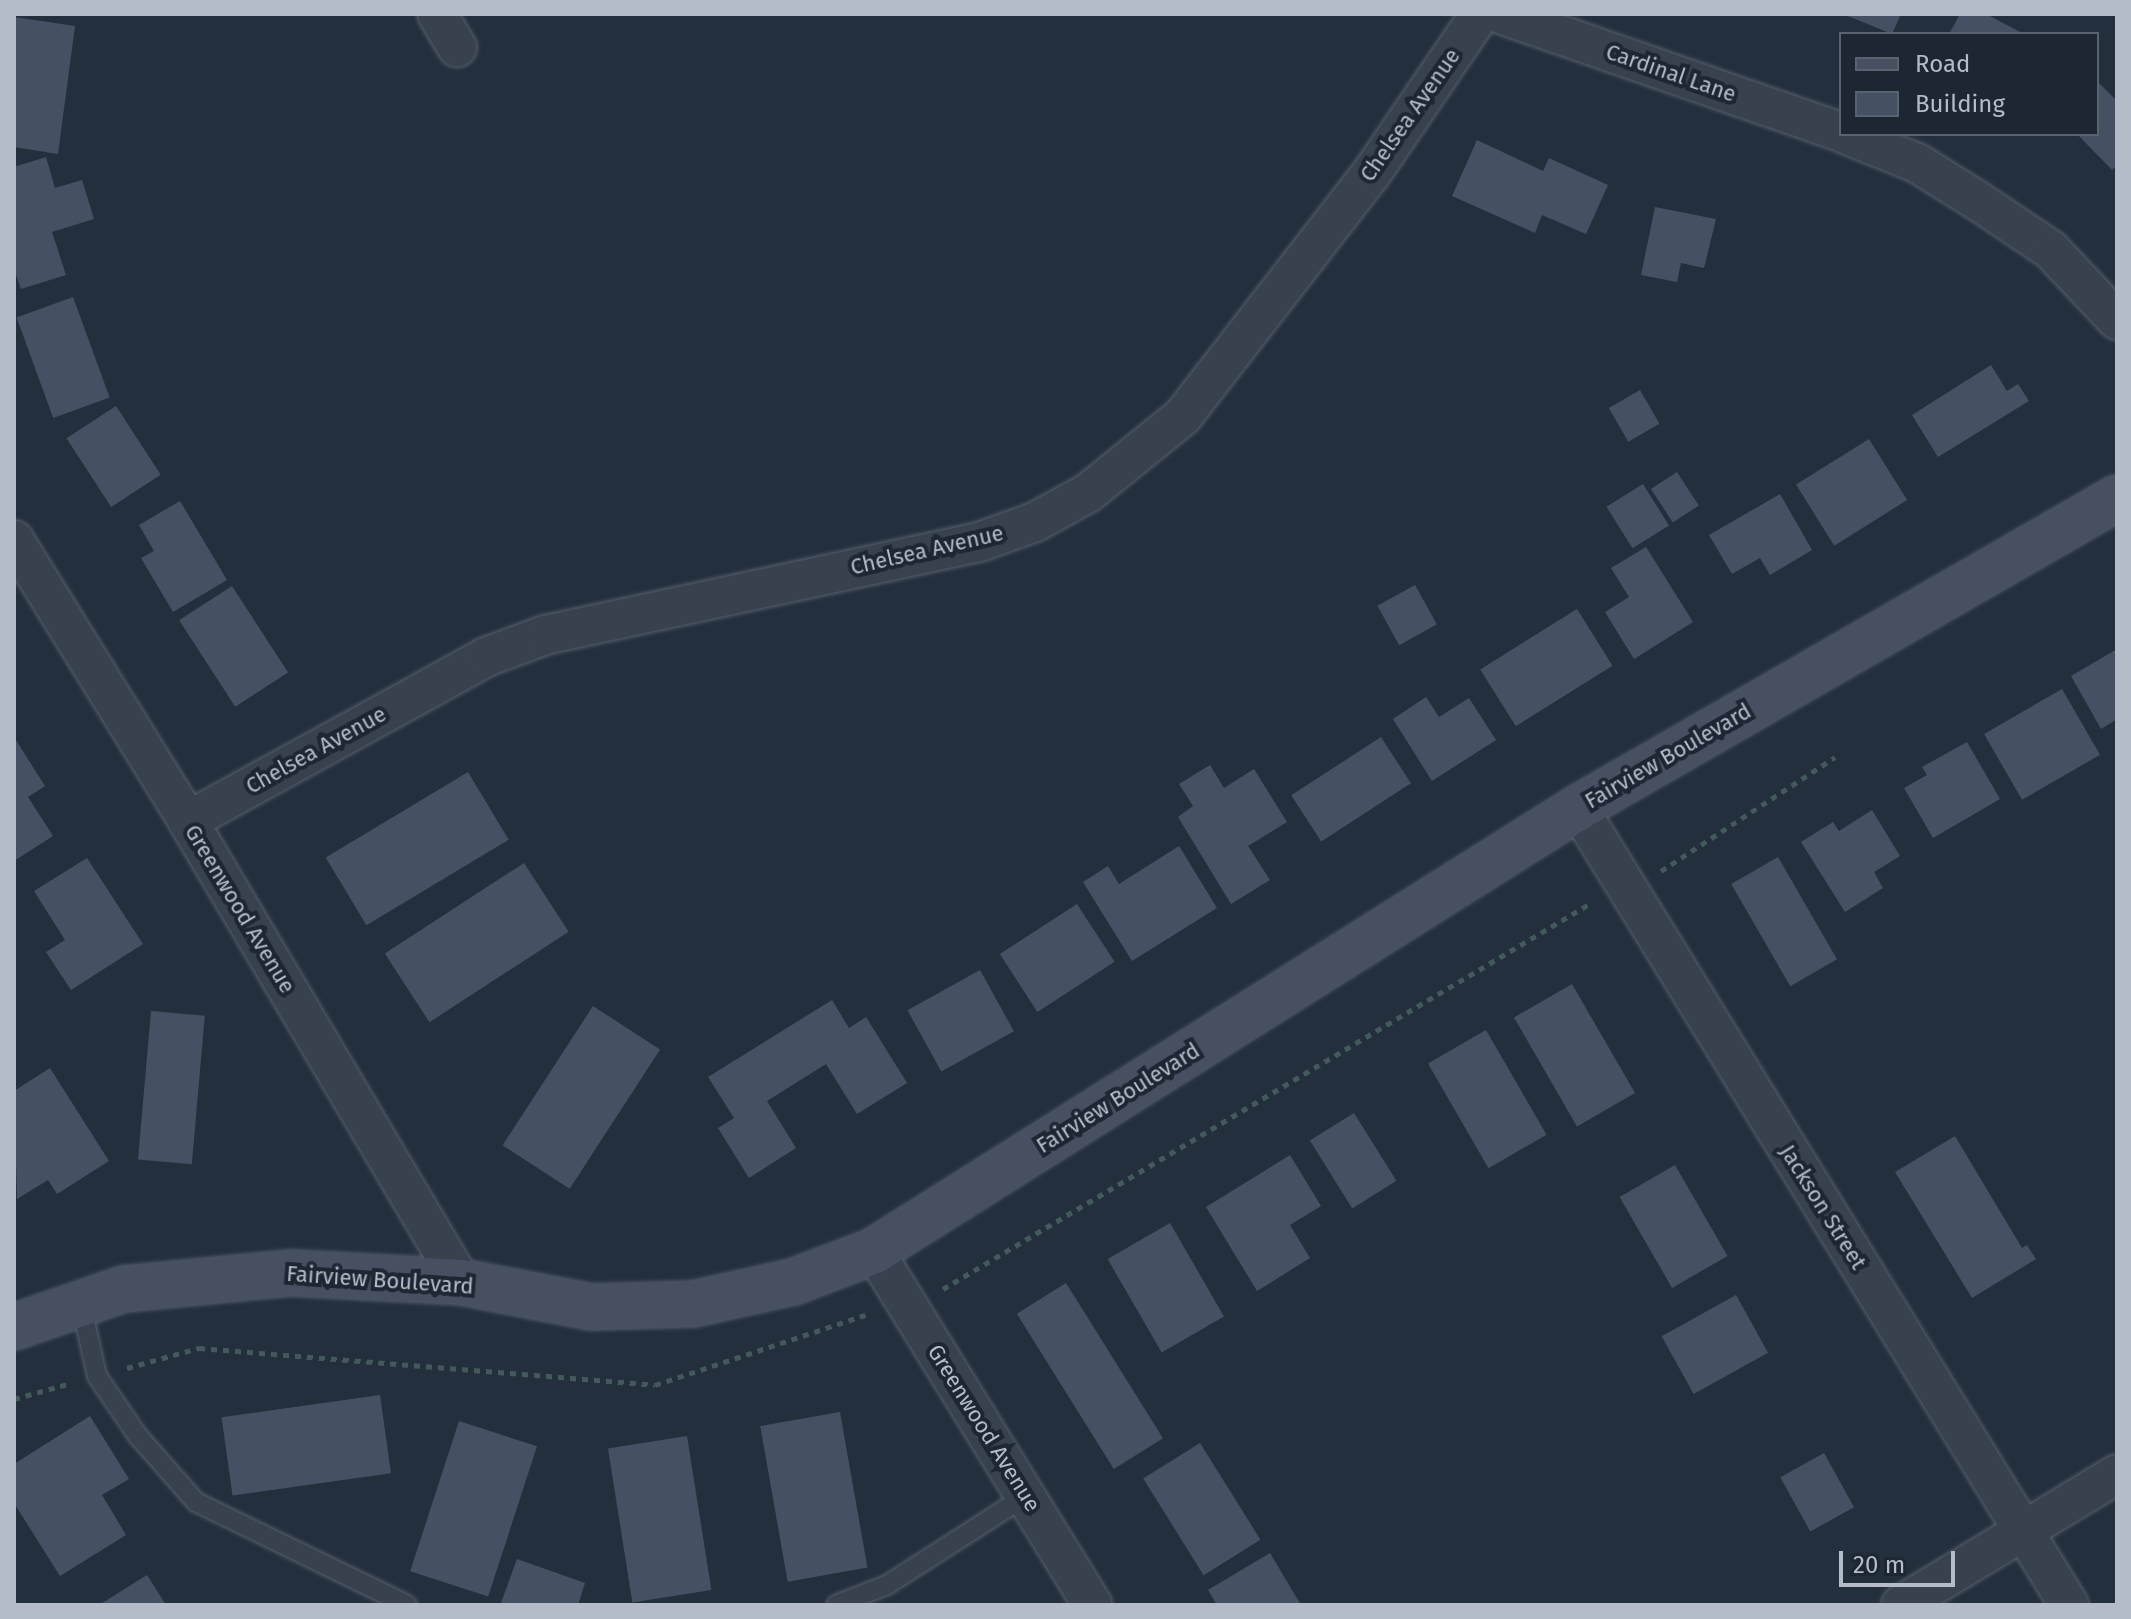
<!DOCTYPE html>
<style>
body{margin:0}
#map{position:relative;width:2131px;height:1619px;overflow:hidden;background:#242f3e;font-family:"Fira Sans",sans-serif}
div>[style]{position:absolute}
[style*='--x']{left:calc(var(--x)*1px);top:calc(var(--y)*1px);width:calc(var(--w)*1px);rotate:calc(var(--a)*1deg)}
.building>*{inset:0;background:#455162;transform-origin:0 0}
.path>*{height:5px;margin-top:-2.5px;transform-origin:0;background:repeating-linear-gradient(90deg,#44595c 0 6px,transparent 0 12px)}
.roads{filter:drop-shadow(0 0 2px #565f6c) drop-shadow(0 0 2px #565f6c)}
.lane>*{height:18px;margin:-9px;padding:0 9px;transform-origin:9px;border-radius:9px;background:#38414e}
.street>*{height:38px;margin:-19px;padding:0 19px;transform-origin:19px;border-radius:19px;background:#38414e}
.secondary>*{height:44px;margin:-22px;padding:0 22px;transform-origin:22px;border-radius:22px;background:#465061}
span{translate:-50% -50%;white-space:nowrap;text-align:center;line-height:1.15;-webkit-text-stroke:8px #1d2633;paint-order:stroke}
.street-label{font-size:22px;color:#b4bcc9}
.frame{position:absolute;inset:0;border:16px solid #b4bcc9;pointer-events:none}
.legend{position:absolute;left:1839px;top:32px;width:260px;height:104px;box-sizing:border-box;background:#1d2633;border:2px solid #59626f;margin:0;padding:10px 14px;list-style:none;font-size:24px;color:#b4bcc9}
.legend li{display:flex;align-items:center;gap:16px;height:40px}
.legend b{width:40px;border:2px solid #59626f}
.scale{position:absolute;left:1839px;top:1551px;width:116px;height:36px;box-sizing:border-box;border:4px solid #b4bcc9;border-top:0;padding-left:10px;font-size:24px;line-height:28px;white-space:nowrap;color:#b4bcc9;-webkit-text-stroke:6px #1d2633;paint-order:stroke}
</style>
<div id="map">
<div class="building">
<div style="clip-path:polygon(1843px 14px,1901px 14px,1892px 34px)"></div>
<div style="clip-path:polygon(1960px 14px,1986px 14px,2024px 34px,1949px 34px)"></div>
<div style="clip-path:polygon(14px 17px,75px 26px,58px 154px,14px 147px)"></div>
<div style="clip-path:polygon(2097px 81px,2117px 101px,2117px 165px,2112px 170px,2077px 134px,2097px 134px)"></div>
<div style="clip-path:polygon(1477px 140px,1543px 171px,1549px 158px,1608px 185px,1586px 234px,1542px 215px,1535px 233px,1452px 196px)"></div>
<div style="clip-path:polygon(46px 157px,55px 188px,82px 180px,94px 219px,52px 232px,66px 275px,21px 289px,14px 269px,14px 167px)"></div>
<div style="clip-path:polygon(1655px 207px,1716px 219px,1704px 268px,1681px 263px,1677px 282px,1641px 275px)"></div>
<div style="left:73px;top:297px;width:107px;height:60px;rotate:70deg"></div>
<div style="clip-path:polygon(1991px 365px,2007px 391px,2018px 384px,2029px 401px,1938px 457px,1912px 415px)"></div>
<div style="left:1640px;top:390px;width:39px;height:36px;rotate:60deg"></div>
<div style="left:116px;top:406px;width:82px;height:59px;rotate:57deg"></div>
<div style="left:1869px;top:439px;width:72px;height:86px;rotate:58deg"></div>
<div style="left:1677px;top:472px;width:40px;height:31px;rotate:57deg"></div>
<div style="left:1643px;top:484px;width:49px;height:43px;rotate:58deg"></div>
<div style="clip-path:polygon(1780px 494px,1812px 550px,1770px 575px,1760px 558px,1732px 574px,1709px 535px)"></div>
<div style="clip-path:polygon(180px 501px,227px 580px,173px 612px,141px 558px,154px 551px,139px 525px)"></div>
<div style="clip-path:polygon(1646px 547px,1693px 622px,1634px 659px,1605px 612px,1629px 597px,1611px 568px)"></div>
<div style="left:1415px;top:585px;width:45px;height:43px;rotate:61deg"></div>
<div style="left:232px;top:586px;width:103px;height:63px;rotate:57deg"></div>
<div style="left:1577px;top:609px;width:67px;height:114px;rotate:58deg"></div>
<div style="clip-path:polygon(2117px 649px,2117px 719px,2101px 729px,2071px 676px)"></div>
<div style="left:2062px;top:689px;width:76px;height:90px;rotate:60deg"></div>
<div style="clip-path:polygon(1426px 697px,1439px 717px,1469px 698px,1496px 740px,1432px 781px,1393px 719px)"></div>
<div style="clip-path:polygon(14px 737px,45px 786px,28px 797px,53px 836px,14px 861px)"></div>
<div style="left:1381px;top:737px;width:55px;height:107px;rotate:57deg"></div>
<div style="clip-path:polygon(1967px 742px,2000px 799px,1933px 838px,1904px 788px,1927px 775px,1922px 767px)"></div>
<div style="clip-path:polygon(1210px 765px,1224px 788px,1254px 769px,1287px 822px,1248px 846px,1270px 880px,1231px 904px,1178px 817px,1193px 806px,1179px 784px)"></div>
<div style="left:468px;top:772px;width:79px;height:166px;rotate:59deg"></div>
<div style="clip-path:polygon(1872px 810px,1900px 856px,1874px 872px,1883px 888px,1845px 912px,1801px 842px,1833px 822px,1839px 831px)"></div>
<div style="clip-path:polygon(1179px 846px,1217px 908px,1132px 961px,1083px 882px,1108px 866px,1119px 884px)"></div>
<div style="left:1778px;top:857px;width:118px;height:54px;rotate:60deg"></div>
<div style="clip-path:polygon(87px 858px,143px 944px,71px 990px,46px 952px,65px 940px,34px 891px)"></div>
<div style="left:524px;top:863px;width:82px;height:166px;rotate:57deg"></div>
<div style="left:1077px;top:904px;width:69px;height:92px;rotate:57deg"></div>
<div style="left:980px;top:970px;width:70px;height:83px;rotate:61deg"></div>
<div style="left:1572px;top:984px;width:126px;height:67px;rotate:60deg"></div>
<div style="clip-path:polygon(832px 1000px,849px 1028px,866px 1017px,907px 1083px,857px 1114px,826px 1064px,767px 1101px,796px 1148px,749px 1178px,718px 1128px,734px 1118px,708px 1077px)"></div>
<div style="left:593px;top:1006px;width:80px;height:166px;rotate:33deg"></div>
<div style="left:151px;top:1011px;width:54px;height:149px;rotate:5deg"></div>
<div style="left:1486px;top:1030px;width:121px;height:67px;rotate:60deg"></div>
<div style="clip-path:polygon(50px 1068px,109px 1161px,57px 1194px,48px 1180px,17px 1199px,14px 1091px)"></div>
<div style="left:1354px;top:1113px;width:80px;height:52px;rotate:58deg"></div>
<div style="clip-path:polygon(1955px 1136px,2022px 1248px,2027px 1245px,2036px 1259px,1972px 1298px,1895px 1172px)"></div>
<div style="clip-path:polygon(1290px 1155px,1321px 1206px,1290px 1225px,1310px 1258px,1257px 1291px,1206px 1207px)"></div>
<div style="left:1675px;top:1165px;width:105px;height:64px;rotate:60deg"></div>
<div style="left:1170px;top:1223px;width:108px;height:72px;rotate:60deg"></div>
<div style="left:1066px;top:1283px;width:183px;height:58px;rotate:58deg"></div>
<div style="left:1736px;top:1295px;width:66px;height:85px;rotate:61deg"></div>
<div style="left:380px;top:1395px;width:79px;height:160px;rotate:82deg"></div>
<div style="left:840px;top:1412px;width:158px;height:81px;rotate:80deg"></div>
<div style="clip-path:polygon(90px 1416px,129px 1479px,102px 1495px,126px 1535px,60px 1576px,14px 1503px,14px 1464px)"></div>
<div style="left:459px;top:1421px;width:82px;height:158px;rotate:18deg"></div>
<div style="left:687px;top:1436px;width:156px;height:80px;rotate:81deg"></div>
<div style="left:1200px;top:1443px;width:114px;height:67px;rotate:58deg"></div>
<div style="left:1824px;top:1453px;width:62px;height:50px;rotate:61deg"></div>
<div style="clip-path:polygon(1270px 1553px,1301px 1605px,1217px 1605px,1208px 1590px)"></div>
<div style="clip-path:polygon(517px 1559px,585px 1583px,578px 1605px,501px 1603px)"></div>
<div style="clip-path:polygon(147px 1575px,166px 1605px,99px 1605px)"></div>
</div>
<div class="path">
<div style="--x:1661;--y:871;--w:208;--a:-33.2"></div>
<div style="--x:943;--y:1289;--w:754;--a:-30.78"></div>
<div style="--x:127;--y:1368;--w:75;--a:-15.5"></div>
<div style="--x:199;--y:1348;--w:457;--a:4.6"></div>
<div style="--x:655;--y:1385;--w:225;--a:-18.4"></div>
<div style="--x:14;--y:1399;--w:59;--a:-15.7"></div>
</div>
<div class="roads">
<div class="lane">
<div style="--x:81;--y:1304;--w:74;--a:77.5"></div>
<div style="--x:97;--y:1376;--w:73;--a:55.7"></div>
<div style="--x:138;--y:1436;--w:88;--a:48.7"></div>
<div style="--x:196;--y:1502;--w:235;--a:26"></div>
<div style="--x:836;--y:1605;--w:55;--a:-21.4"></div>
<div style="--x:887;--y:1585;--w:166;--a:-32.7"></div>
</div>
<div class="street">
<div style="--x:437;--y:14;--w:39;--a:59"></div>
<div style="--x:1500;--y:14;--w:361;--a:19.1"></div>
<div style="--x:1845;--y:134;--w:78;--a:21.9"></div>
<div style="--x:1917;--y:163;--w:72;--a:31.9"></div>
<div style="--x:1978;--y:201;--w:88;--a:33.9"></div>
<div style="--x:2051;--y:250;--w:96;--a:46.7"></div>
<div style="--x:14;--y:540;--w:331;--a:58.2"></div>
<div style="--x:188;--y:821;--w:536;--a:59.37"></div>
<div style="--x:1578;--y:808;--w:936;--a:58.36"></div>
<div style="--x:188;--y:821;--w:340;--a:-28.8"></div>
<div style="--x:486;--y:657;--w:63;--a:-20.4"></div>
<div style="--x:545;--y:635;--w:447;--a:-12.1"></div>
<div style="--x:982;--y:541;--w:56;--a:-19.7"></div>
<div style="--x:1035;--y:522;--w:60;--a:-28.7"></div>
<div style="--x:1088;--y:493;--w:122;--a:-39"></div>
<div style="--x:1183;--y:416;--w:306;--a:-52.2"></div>
<div style="--x:1371;--y:174;--w:194;--a:-55.7"></div>
<div style="--x:874;--y:1251;--w:416;--a:58.3"></div>
<div style="--x:1901;--y:1605;--w:253;--a:-31.2"></div>
</div>
<div class="secondary">
<div style="--x:14;--y:1327;--w:116;--a:-19.1"></div>
<div style="--x:124;--y:1289;--w:168;--a:-5.5"></div>
<div style="--x:291;--y:1273;--w:170;--a:3"></div>
<div style="--x:461;--y:1282;--w:132;--a:10.9"></div>
<div style="--x:591;--y:1307;--w:102;--a:-1.7"></div>
<div style="--x:693;--y:1304;--w:102;--a:-12.4"></div>
<div style="--x:793;--y:1282;--w:87;--a:-20.9"></div>
<div style="--x:874;--y:1251;--w:832;--a:-32.18"></div>
<div style="--x:1578;--y:808;--w:622;--a:-29.9"></div>
</div>
</div>
<div class="street-label">
<span style="left:1671px;top:73px;rotate:19deg">Cardinal Lane</span>
<span style="left:1410px;top:115px;rotate:-55deg">Chelsea Avenue</span>
<span style="left:927px;top:550px;rotate:-13deg">Chelsea Avenue</span>
<span style="left:316px;top:750px;rotate:-29deg">Chelsea Avenue</span>
<span style="left:1668px;top:756px;rotate:-30deg">Fairview Boulevard</span>
<span style="left:240px;top:909px;rotate:59deg">Greenwood Avenue</span>
<span style="left:1118px;top:1098px;rotate:-32deg">Fairview Boulevard</span>
<span style="left:1823px;top:1207px;rotate:58deg">Jackson Street</span>
<span style="left:380px;top:1280px;rotate:4deg">Fairview Boulevard</span>
<span style="left:984px;top:1428px;rotate:58deg">Greenwood Avenue</span>
</div>
<div class="frame"></div>
<ul class="legend">
<li><b style="height:10px;background:#465061"></b>Road</li>
<li><b style="height:22px;background:#455162"></b>Building</li>
</ul>
<div class="scale">20 m</div>
</div>
